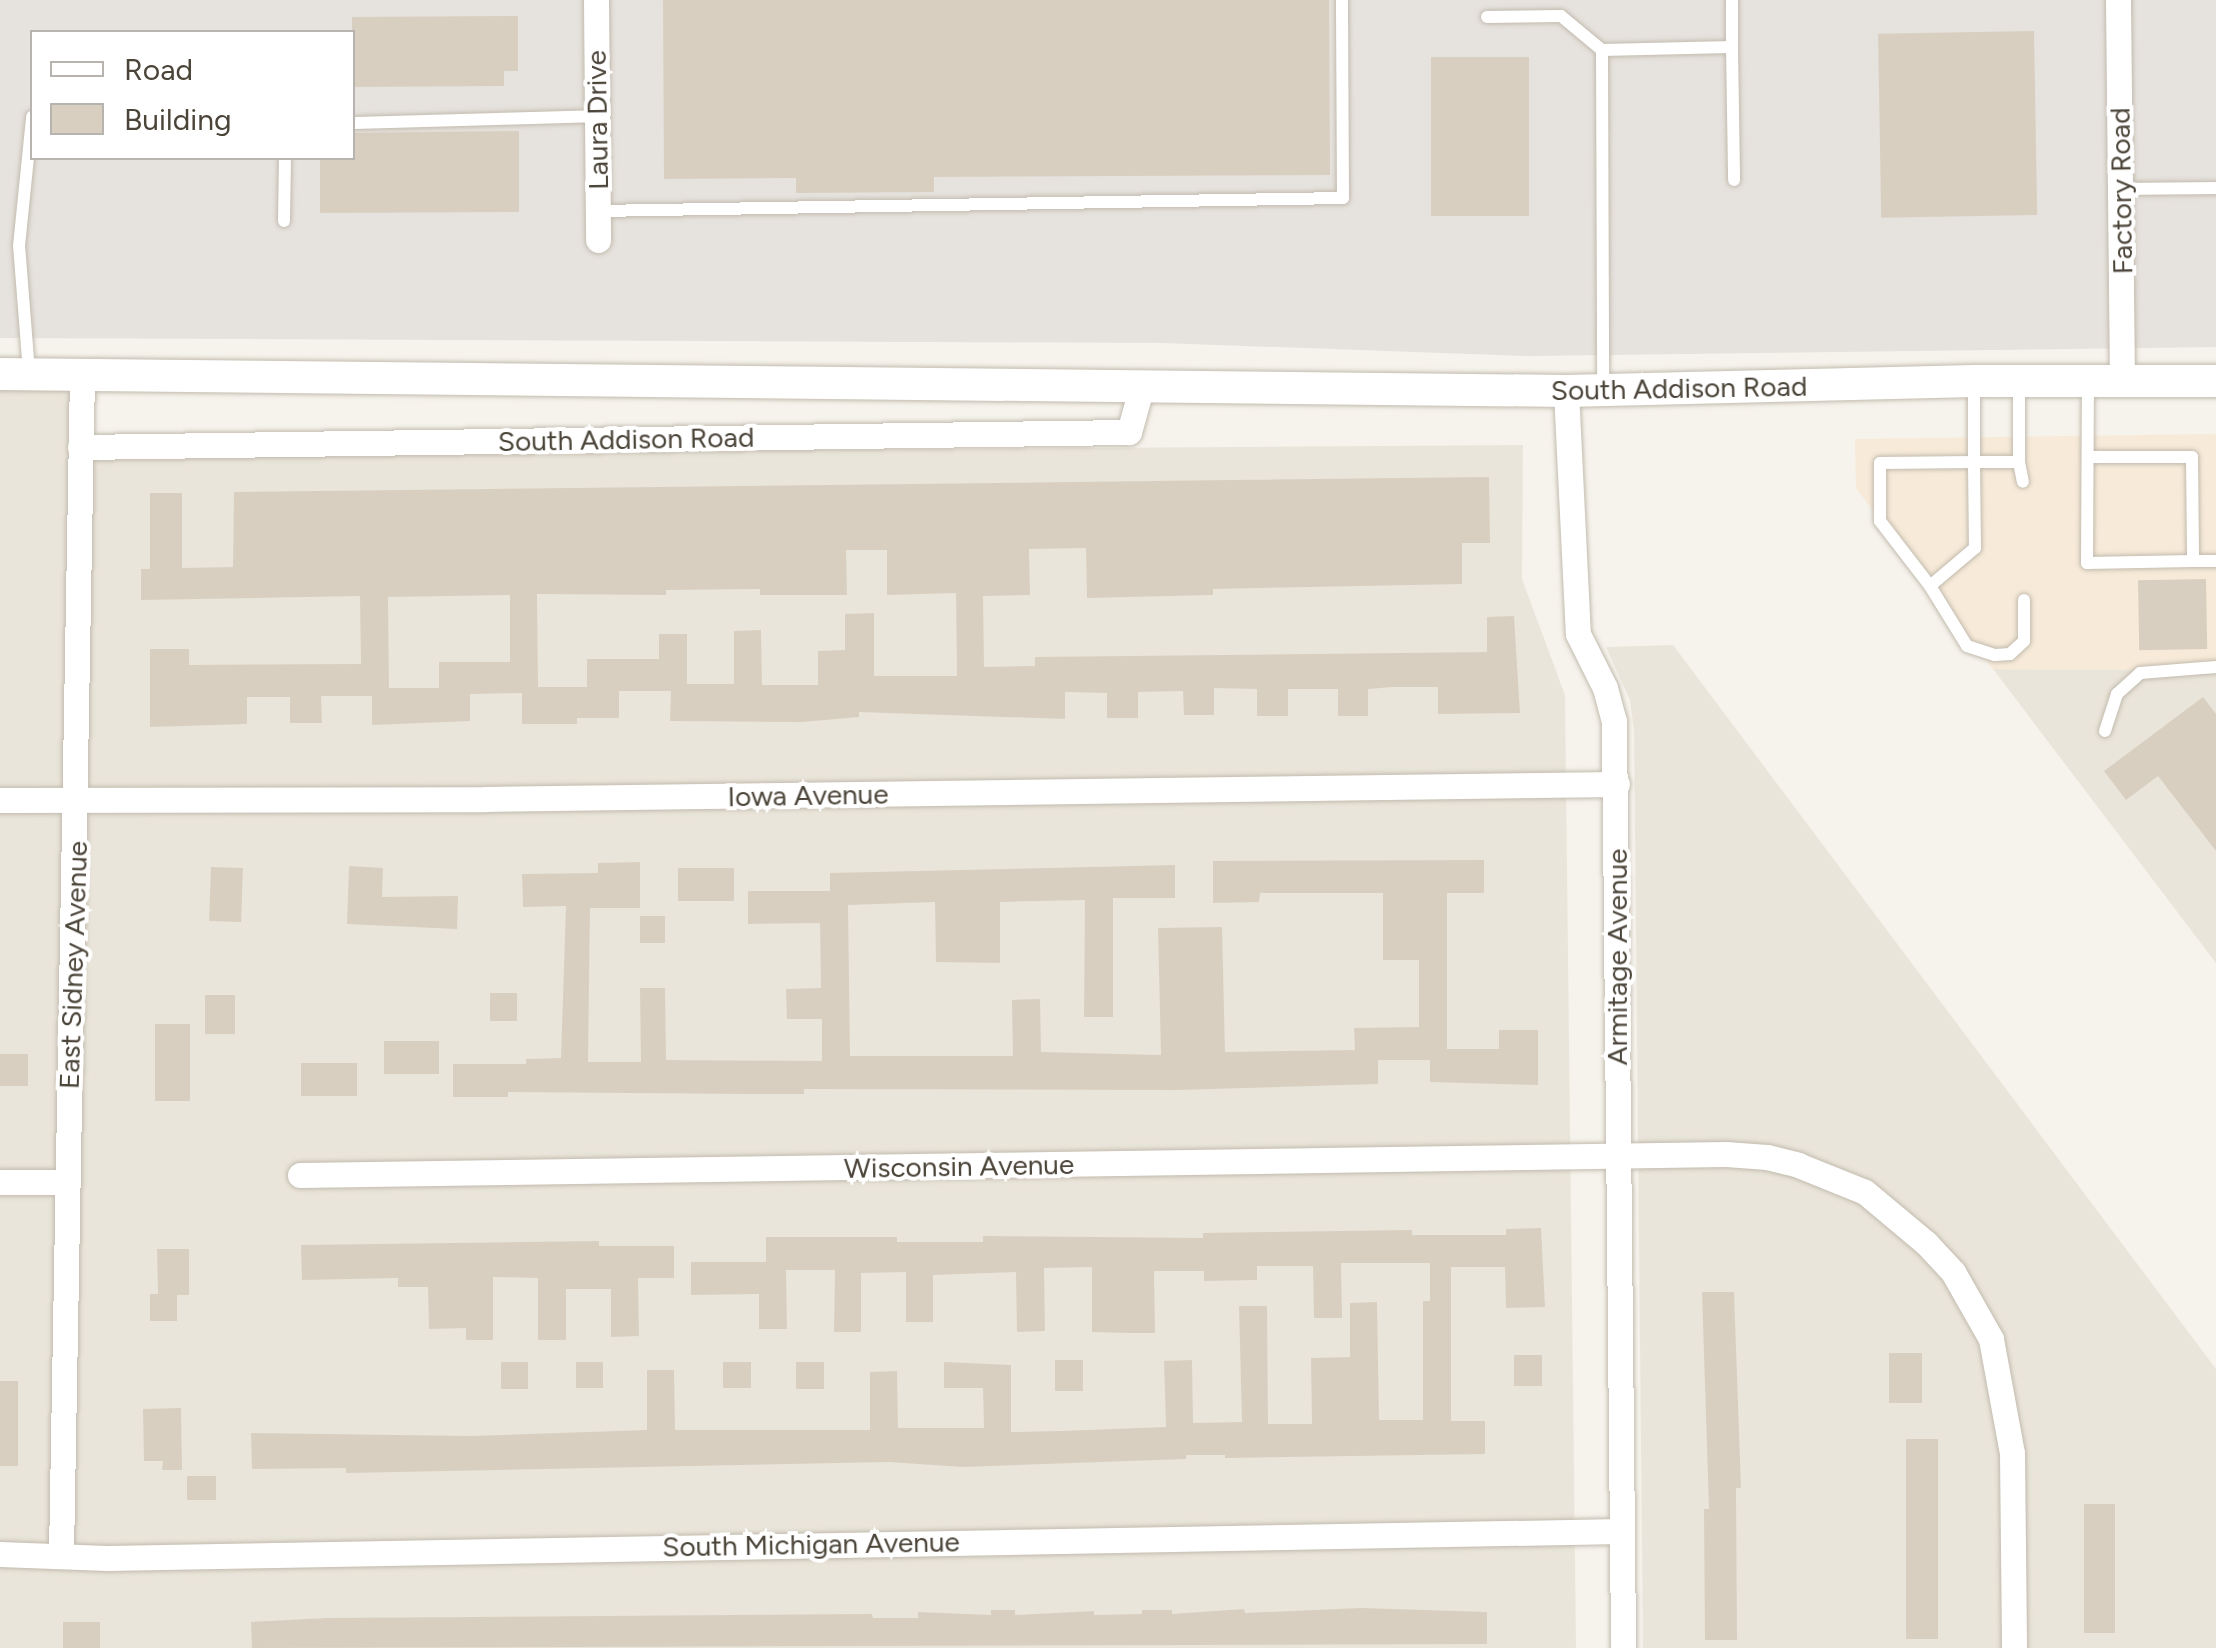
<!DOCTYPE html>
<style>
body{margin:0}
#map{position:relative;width:2216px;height:1648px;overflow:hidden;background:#f6f3ec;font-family:Figtree,sans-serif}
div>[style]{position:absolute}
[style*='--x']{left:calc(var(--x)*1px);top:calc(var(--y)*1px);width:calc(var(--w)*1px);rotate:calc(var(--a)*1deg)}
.residential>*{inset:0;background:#eae5da}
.commercial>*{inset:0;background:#f7ead8}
.industrial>*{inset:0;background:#e6e2dd}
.building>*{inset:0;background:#d8cfc1;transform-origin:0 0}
.roads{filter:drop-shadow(0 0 2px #c2bbae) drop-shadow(0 0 2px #c2bbae)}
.service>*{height:12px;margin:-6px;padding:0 6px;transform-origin:6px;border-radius:6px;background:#fff}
.minor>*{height:25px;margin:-12.5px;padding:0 12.5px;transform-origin:12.5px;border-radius:12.5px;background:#fff}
.tertiary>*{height:32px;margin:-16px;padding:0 16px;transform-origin:16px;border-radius:16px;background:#fff}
span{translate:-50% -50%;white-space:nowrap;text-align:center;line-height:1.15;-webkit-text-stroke:8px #fff;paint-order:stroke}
.street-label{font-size:28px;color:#4b4439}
.legend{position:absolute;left:30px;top:30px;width:325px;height:130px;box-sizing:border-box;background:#fff;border:2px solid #b7b4b0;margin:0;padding:12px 18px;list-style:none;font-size:30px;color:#4b4439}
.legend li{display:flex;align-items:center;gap:20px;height:50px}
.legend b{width:50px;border:2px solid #b7b4b0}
</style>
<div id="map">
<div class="residential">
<div style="clip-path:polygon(0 382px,74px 382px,72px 455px,1523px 445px,1522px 579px,1565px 695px,1576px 1648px,0 1648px)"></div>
<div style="clip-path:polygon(1673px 645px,2216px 1369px,2216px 1648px,1643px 1648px,1634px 730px,1630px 700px,1606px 647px)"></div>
<div style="clip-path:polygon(1993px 669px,2216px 670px,2216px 963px)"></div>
</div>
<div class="commercial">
<div style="clip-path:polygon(2216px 434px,2216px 670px,1993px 669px,1856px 488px,1855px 439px)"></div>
</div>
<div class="industrial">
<div style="clip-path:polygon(evenodd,0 0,2216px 0,2216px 347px,1529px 356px,1162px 343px,0 338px,0 0,32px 32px,352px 32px,352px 158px,32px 158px,32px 32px)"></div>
</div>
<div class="building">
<div style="clip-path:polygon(663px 0,1329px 0,1330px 175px,934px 177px,934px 192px,796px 193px,796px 178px,664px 179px)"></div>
<div style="clip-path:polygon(518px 16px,518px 71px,504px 71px,504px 86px,352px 87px,352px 17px)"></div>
<div style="left:2034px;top:31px;width:184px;height:156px;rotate:89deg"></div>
<div style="left:1529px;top:57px;width:159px;height:98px;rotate:90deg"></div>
<div style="clip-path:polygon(519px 131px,519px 212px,320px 213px,320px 158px,352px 158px,352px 133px)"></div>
<div style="clip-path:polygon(evenodd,1489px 477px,1490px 543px,1462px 543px,1462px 584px,1213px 589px,1213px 595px,1087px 598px,1086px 548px,1029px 549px,1030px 595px,983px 596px,984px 667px,1035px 666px,1035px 657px,1487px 652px,1487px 617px,1514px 616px,1520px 713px,1438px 714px,1438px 687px,1392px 687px,1368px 689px,1368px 716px,1338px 716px,1338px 689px,1288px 689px,1288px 716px,1257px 716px,1257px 689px,1214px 688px,1214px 715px,1184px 715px,1183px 691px,1138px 692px,1138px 718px,1107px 718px,1107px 693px,1065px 692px,1065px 719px,859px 712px,859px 717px,802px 722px,670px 721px,671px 691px,619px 691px,619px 718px,577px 718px,577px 724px,522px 724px,522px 693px,470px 694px,470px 721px,372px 725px,372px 696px,321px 696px,322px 723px,290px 723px,290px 697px,247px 697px,247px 724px,150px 727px,150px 649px,189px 649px,189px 665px,361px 664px,360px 596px,141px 600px,141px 569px,150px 569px,150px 493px,182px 493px,182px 568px,233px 567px,234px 492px,1489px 477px,846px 550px,887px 550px,887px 595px,956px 593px,957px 676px,874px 676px,874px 613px,845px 614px,845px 650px,818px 651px,818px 685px,762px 685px,761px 630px,734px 631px,734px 684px,687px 684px,687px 634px,659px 634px,659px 659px,587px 659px,587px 687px,538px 687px,537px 594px,666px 595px,666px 590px,760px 589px,760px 595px,847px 595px,846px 550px,1489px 477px,510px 595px,510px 662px,439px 662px,439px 688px,389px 688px,388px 597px,510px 595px)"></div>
<div style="left:2206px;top:579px;width:70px;height:68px;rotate:89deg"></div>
<div style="clip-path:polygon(2203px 697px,2216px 714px,2216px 851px,2158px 776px,2126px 800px,2104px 771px)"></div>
<div style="clip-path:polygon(1484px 860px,1484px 893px,1447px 893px,1447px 1049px,1499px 1049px,1499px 1030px,1538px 1030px,1538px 1085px,1430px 1082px,1430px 1060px,1378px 1060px,1378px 1084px,1177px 1090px,804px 1089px,804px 1094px,749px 1094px,508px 1092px,508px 1097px,453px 1097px,453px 1064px,526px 1064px,526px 1059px,561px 1058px,566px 906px,523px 907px,522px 874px,598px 873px,598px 863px,640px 862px,640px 908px,590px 908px,588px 1062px,641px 1062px,640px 988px,665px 988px,666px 1060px,822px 1061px,822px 1019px,787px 1019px,786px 989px,821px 988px,820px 923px,748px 924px,748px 891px,830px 891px,830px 873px,1175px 865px,1175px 898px,1113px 898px,1113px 1017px,1084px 1017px,1085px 900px,1000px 902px,1000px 963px,936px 962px,935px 902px,848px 905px,850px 1056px,1013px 1056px,1012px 1000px,1040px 999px,1041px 1052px,1161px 1055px,1158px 928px,1222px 927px,1225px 1052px,1355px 1050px,1354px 1028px,1419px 1027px,1419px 960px,1383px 960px,1383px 893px,1260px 893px,1259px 902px,1213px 903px,1213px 861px)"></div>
<div style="clip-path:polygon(349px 866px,383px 868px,382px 897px,458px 896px,457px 929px,347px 924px)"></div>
<div style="left:211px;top:867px;width:32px;height:54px;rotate:2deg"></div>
<div style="left:678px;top:868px;width:56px;height:33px"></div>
<div style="left:640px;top:916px;width:25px;height:27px"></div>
<div style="left:490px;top:993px;width:27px;height:28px"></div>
<div style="left:205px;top:995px;width:30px;height:39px"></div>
<div style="left:155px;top:1024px;width:35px;height:77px"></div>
<div style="left:384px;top:1041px;width:55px;height:33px"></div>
<div style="left:0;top:1054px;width:28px;height:32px"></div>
<div style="left:301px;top:1063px;width:56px;height:33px"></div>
<div style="clip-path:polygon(1541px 1228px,1545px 1307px,1506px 1308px,1505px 1267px,1451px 1267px,1451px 1421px,1485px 1421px,1485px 1454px,1225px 1458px,1225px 1455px,1186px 1455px,1186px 1459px,963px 1467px,889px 1462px,346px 1473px,346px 1468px,252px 1469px,251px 1433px,470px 1436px,647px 1430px,647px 1370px,674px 1370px,675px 1430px,870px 1430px,870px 1372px,897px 1371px,898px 1428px,984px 1428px,983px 1388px,944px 1388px,944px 1362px,1011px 1365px,1011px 1432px,1061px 1431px,1166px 1427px,1164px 1361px,1192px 1360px,1193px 1423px,1242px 1422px,1239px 1306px,1267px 1306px,1268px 1424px,1312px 1424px,1311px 1358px,1350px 1357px,1350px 1303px,1377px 1302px,1379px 1420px,1423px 1420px,1423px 1301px,1430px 1301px,1430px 1263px,1341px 1263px,1342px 1318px,1314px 1318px,1313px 1266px,1257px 1266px,1257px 1280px,1204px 1281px,1204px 1271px,1154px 1271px,1155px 1333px,1127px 1333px,1092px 1332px,1092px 1267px,1044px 1268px,1045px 1331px,1017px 1332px,1016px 1272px,933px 1275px,933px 1322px,906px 1322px,906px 1272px,861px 1273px,861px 1332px,834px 1332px,835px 1270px,786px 1270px,787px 1329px,759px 1329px,759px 1294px,691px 1295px,691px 1262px,766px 1262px,766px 1237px,897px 1237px,897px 1242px,983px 1242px,983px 1236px,1203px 1238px,1203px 1233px,1412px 1230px,1412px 1235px,1506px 1235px,1506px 1229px)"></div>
<div style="clip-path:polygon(599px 1241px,599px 1246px,674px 1246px,674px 1278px,638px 1278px,639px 1336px,611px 1337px,611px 1289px,566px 1289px,566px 1340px,538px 1340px,538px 1278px,493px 1277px,493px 1340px,466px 1340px,466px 1328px,429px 1329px,428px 1287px,398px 1287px,398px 1278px,302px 1280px,301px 1245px)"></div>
<div style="clip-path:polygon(157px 1249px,189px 1249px,189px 1295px,177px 1295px,177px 1321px,150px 1321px,150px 1294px,158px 1294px)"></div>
<div style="clip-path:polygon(1702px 1292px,1734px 1292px,1741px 1488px,1736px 1488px,1737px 1640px,1705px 1640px,1704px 1509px,1709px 1509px)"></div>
<div style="left:1889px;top:1353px;width:33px;height:50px"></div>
<div style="left:1514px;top:1355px;width:28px;height:31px"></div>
<div style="left:1055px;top:1360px;width:28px;height:31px"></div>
<div style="left:501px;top:1362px;width:27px;height:27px"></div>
<div style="left:576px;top:1362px;width:27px;height:26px"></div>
<div style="left:751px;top:1362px;width:26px;height:28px;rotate:90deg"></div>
<div style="left:796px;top:1362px;width:28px;height:27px"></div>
<div style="left:0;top:1381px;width:18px;height:85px"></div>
<div style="clip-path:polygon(181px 1408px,182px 1470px,162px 1470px,163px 1461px,144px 1461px,143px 1409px)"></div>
<div style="left:1906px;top:1439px;width:32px;height:200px"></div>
<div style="left:187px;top:1476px;width:29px;height:24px"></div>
<div style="left:2084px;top:1504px;width:31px;height:129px"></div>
<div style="clip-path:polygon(1361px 1608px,1487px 1612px,1487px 1644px,252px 1648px,251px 1622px,327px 1618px,872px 1614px,873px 1618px,918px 1618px,918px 1612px,991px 1615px,991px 1610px,1015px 1610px,1015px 1615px,1094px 1611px,1094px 1615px,1142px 1614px,1142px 1610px,1172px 1610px,1172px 1614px,1244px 1609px,1245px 1613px)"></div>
<div style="left:63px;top:1622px;width:37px;height:26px"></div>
</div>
<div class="roads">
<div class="service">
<div style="--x:1732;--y:0;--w:47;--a:90"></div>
<div style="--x:1487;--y:17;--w:74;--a:-0.8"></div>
<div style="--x:1561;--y:16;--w:53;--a:39.7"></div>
<div style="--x:1602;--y:50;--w:130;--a:-1.3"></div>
<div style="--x:1732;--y:47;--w:133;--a:89.1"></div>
<div style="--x:1602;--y:50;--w:337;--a:89.8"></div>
<div style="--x:352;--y:123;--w:244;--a:-1.6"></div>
<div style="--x:2121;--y:189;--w:95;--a:-0.6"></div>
<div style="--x:598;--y:211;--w:745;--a:-1"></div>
<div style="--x:1343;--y:198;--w:198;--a:-90.3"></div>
<div style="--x:284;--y:221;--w:63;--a:-89.1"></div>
<div style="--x:29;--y:372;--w:126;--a:-94.5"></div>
<div style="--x:19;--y:246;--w:130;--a:-84.2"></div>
<div style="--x:1974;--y:384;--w:78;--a:90"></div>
<div style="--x:1974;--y:462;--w:94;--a:179.4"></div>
<div style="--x:1880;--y:463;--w:58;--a:90"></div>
<div style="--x:1880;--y:521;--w:82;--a:52.4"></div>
<div style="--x:1930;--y:586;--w:59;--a:-40.2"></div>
<div style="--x:1975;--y:548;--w:86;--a:-90.7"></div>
<div style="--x:1974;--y:462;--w:45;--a:0"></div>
<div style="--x:2019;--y:462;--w:81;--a:-90"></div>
<div style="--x:2088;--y:457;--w:104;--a:0"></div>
<div style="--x:2192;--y:457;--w:104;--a:89.4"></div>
<div style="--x:2193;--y:561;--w:106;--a:178.9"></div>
<div style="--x:2087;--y:563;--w:179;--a:-89.7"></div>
<div style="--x:2019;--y:462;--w:20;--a:79"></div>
<div style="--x:2193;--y:561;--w:23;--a:0"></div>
<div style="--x:1930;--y:586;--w:70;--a:58.3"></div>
<div style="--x:1967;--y:646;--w:29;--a:18"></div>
<div style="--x:1995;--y:655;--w:15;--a:-4"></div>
<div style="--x:2010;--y:654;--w:19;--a:-43"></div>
<div style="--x:2024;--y:641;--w:41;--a:-90"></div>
<div style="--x:2105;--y:731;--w:39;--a:-72"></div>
<div style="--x:2117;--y:694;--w:31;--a:-42"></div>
<div style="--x:2140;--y:673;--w:76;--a:-4.5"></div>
</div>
<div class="minor">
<div style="--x:596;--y:0;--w:240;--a:89.5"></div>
<div style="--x:2118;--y:0;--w:381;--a:89.4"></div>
<div style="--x:1566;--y:391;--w:243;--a:87.2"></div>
<div style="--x:1578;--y:634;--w:60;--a:63.4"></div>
<div style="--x:1605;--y:688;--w:34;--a:75"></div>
<div style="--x:1614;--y:721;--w:927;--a:89.44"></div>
<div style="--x:80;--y:447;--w:1049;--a:-0.82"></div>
<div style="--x:1129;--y:432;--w:45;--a:-74.4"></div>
<div style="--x:0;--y:800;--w:485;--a:-0.1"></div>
<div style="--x:485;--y:799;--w:1132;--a:-0.76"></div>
<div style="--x:300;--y:1175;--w:1426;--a:-0.84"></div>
<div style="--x:1726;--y:1154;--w:41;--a:4.2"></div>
<div style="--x:1767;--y:1157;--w:32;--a:14"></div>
<div style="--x:1798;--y:1165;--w:72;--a:21.9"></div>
<div style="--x:1865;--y:1192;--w:80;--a:39.9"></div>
<div style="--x:1926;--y:1243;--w:40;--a:47"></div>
<div style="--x:1953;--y:1272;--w:77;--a:60.4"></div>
<div style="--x:1991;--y:1339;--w:116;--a:79.6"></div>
<div style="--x:2012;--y:1453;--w:195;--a:89.4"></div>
<div style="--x:0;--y:1182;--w:66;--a:0"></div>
<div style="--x:0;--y:1554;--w:107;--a:2.1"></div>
<div style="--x:107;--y:1558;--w:1515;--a:-1.02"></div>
<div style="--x:61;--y:1554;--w:1179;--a:-88.98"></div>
</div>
<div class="tertiary">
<div style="--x:0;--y:374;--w:1566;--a:0.62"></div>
<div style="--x:1566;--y:391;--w:408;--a:-1.4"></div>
<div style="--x:1974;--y:381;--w:242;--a:0"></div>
</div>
</div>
<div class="street-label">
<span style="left:597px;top:120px;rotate:-91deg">Laura Drive</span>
<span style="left:2121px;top:191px;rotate:-91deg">Factory Road</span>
<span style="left:1679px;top:388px;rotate:-1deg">South Addison Road</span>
<span style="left:626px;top:439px;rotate:-1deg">South Addison Road</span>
<span style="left:808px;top:795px;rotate:-1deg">Iowa Avenue</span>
<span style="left:1617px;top:957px;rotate:-90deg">Armitage Avenue</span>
<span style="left:73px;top:965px;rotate:-88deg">East Sidney Avenue</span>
<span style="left:959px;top:1166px;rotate:-1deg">Wisconsin Avenue</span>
<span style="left:811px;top:1544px;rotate:-1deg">South Michigan Avenue</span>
</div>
<ul class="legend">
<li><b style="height:12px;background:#fff"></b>Road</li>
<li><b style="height:28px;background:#d8cfc1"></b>Building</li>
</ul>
</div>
